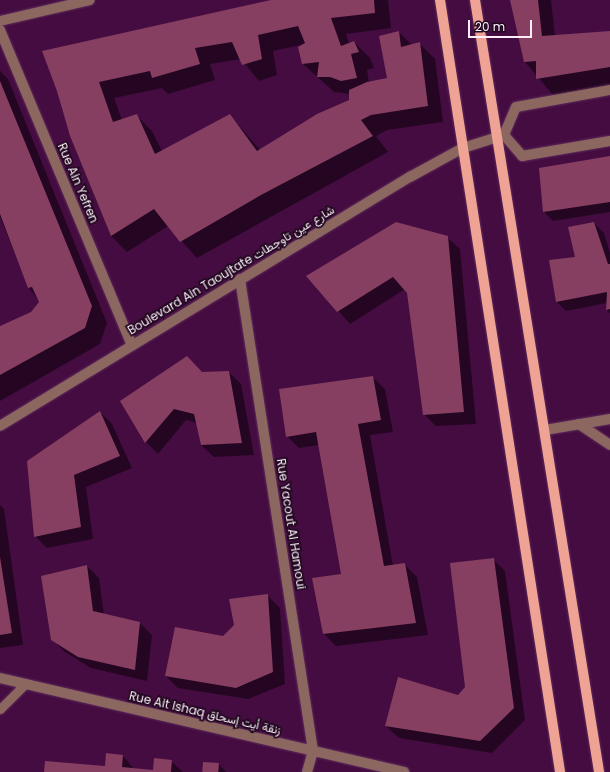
<!DOCTYPE html>
<meta charset="utf-8">
<style>
body{margin:0}
#map{position:relative;width:610px;height:772px;overflow:hidden;background:#450c41;font-family:Poppins,Vazirmatn,sans-serif}
div>[style]{position:absolute}
[style*='--x']{left:calc(var(--x)*1px);top:calc(var(--y)*1px);width:calc(var(--w)*1px);rotate:calc(var(--a)*1deg)}
.shadow>*{inset:0;background:#0007}
.building>*{inset:0;background:#863e61;transform-origin:0 0}
.roads{filter:drop-shadow(0 0 1px #5f2c5b) drop-shadow(0 0 1px #5f2c5b)}
.service>*{height:9px;margin:-4.5px;padding:0 4.5px;transform-origin:4.5px;border-radius:4.5px;background:#8b6760}
.minor>*{height:10px;margin:-5px;padding:0 5px;transform-origin:5px;border-radius:5px;background:#8b6760}
.primary>*{height:10px;margin:-5px;padding:0 5px;transform-origin:5px;border-radius:5px;background:#eea395}
span{translate:-50% -50%;white-space:nowrap;text-align:center;line-height:1.15;-webkit-text-stroke:3.5px #1f071d;paint-order:stroke}
.street-label{font-size:12px;color:#fdeefa}
.scale{position:absolute;left:468px;top:20px;width:64px;height:18px;box-sizing:border-box;border:2px solid #fdeefa;border-top:0;padding-left:5px;font-size:12px;line-height:14px;white-space:nowrap;color:#fdeefa;-webkit-text-stroke:3px #1f071d;paint-order:stroke}
</style>
<div id="map">
<div class="shadow">
<div style="clip-path:polygon(evenodd,274px 0,388px 0,391px 28px,346px 34px,349px 44px,354px 42px,370px 58px,374px 68px,367px 70px,369px 83px,388px 79px,380px 37px,399px 32px,412px 45px,419px 43px,435px 59px,443px 122px,387px 130px,376px 136px,388px 152px,197px 258px,168px 226px,127px 252px,111px 236px,70px 136px,58px 91px,43px 52px,274px 0,305px 44px,303px 64px,334px 92px,350px 94px,350px 101px,260px 150px,230px 115px,162px 151px,152px 131px,136px 115px,122px 120px,114px 98px,162px 88px,168px 94px,215px 80px,210px 64px,241px 59px,259px 81px,277px 75px,273px 51px,305px 44px)"></div>
<div style="clip-path:polygon(511px 0,551px 0,555px 36px,610px 32px,610px 85px,553px 95px,525px 62px)"></div>
<div style="clip-path:polygon(0 71px,8px 79px,107px 323px,100px 344px,0 401px,0 326px,32px 313px,40px 302px,29px 288px,0 217px)"></div>
<div style="clip-path:polygon(610px 157px,610px 212px,553px 221px,544px 212px)"></div>
<div style="clip-path:polygon(594px 223px,604px 233px,610px 253px,610px 313px,607px 310px,607px 303px,566px 311px,557px 302px)"></div>
<div style="clip-path:polygon(447px 237px,460px 249px,476px 424px,436px 426px,424px 414px,408px 292px,405px 289px,350px 324px,308px 277px)"></div>
<div style="clip-path:polygon(229px 372px,241px 384px,254px 455px,214px 457px,201px 445px,197px 423px,186px 420px,158px 454px,146px 442px,121px 402px,203px 373px)"></div>
<div style="clip-path:polygon(372px 377px,385px 389px,393px 432px,370px 435px,393px 566px,404px 564px,417px 577px,428px 635px,336px 646px,324px 634px,313px 579px,342px 575px,319px 445px,299px 448px,287px 436px)"></div>
<div style="clip-path:polygon(100px 412px,112px 424px,132px 468px,86px 487px,93px 539px,47px 548px,35px 536px)"></div>
<div style="clip-path:polygon(0 505px,4px 509px,23px 645px,0 648px)"></div>
<div style="clip-path:polygon(493px 559px,505px 571px,525px 720px,492px 753px,399px 738px,386px 726px,459px 696px,466px 687px)"></div>
<div style="clip-path:polygon(87px 566px,99px 578px,104px 615px,140px 623px,152px 635px,147px 681px,91px 668px,65px 652px,52px 639px)"></div>
<div style="clip-path:polygon(268px 596px,280px 608px,285px 684px,248px 699px,178px 688px,166px 676px,223px 637px)"></div>
<div style="clip-path:polygon(123px 756px,135px 770px,154px 771px,171px 761px,183px 772px,45px 772px,106px 767px)"></div>
<div style="clip-path:polygon(219px 764px,226px 772px,204px 772px)"></div>
</div>
<div class="building">
<div style="clip-path:polygon(271px 0,374px 0,375px 13px,331px 18px,341px 46px,354px 41px,359px 52px,351px 54px,357px 78px,341px 81px,330px 77px,317px 77px,319px 62px,302px 64px,298px 47px,305px 43px,298px 26px,258px 35px,262px 59px,242px 65px,232px 42px,195px 48px,200px 64px,152px 78px,150px 71px,99px 82px,113px 122px,137px 114px,155px 154px,230px 114px,257px 151px,317px 114px,349px 100px,349px 90px,367px 82px,387px 78px,379px 36px,399px 31px,401px 47px,420px 42px,428px 106px,371px 115px,361px 120px,373px 136px,261px 195px,180px 242px,154px 209px,111px 236px,70px 136px,57px 91px,42px 51px)"></div>
<div style="clip-path:polygon(510px 0,538px 0,542px 36px,610px 31px,610px 67px,536px 79px,536px 61px,524px 62px)"></div>
<div style="clip-path:polygon(0 81px,92px 306px,85px 328px,0 375px,0 326px,31px 312px,39px 302px,32px 287px,28px 288px,0 214px)"></div>
<div style="clip-path:polygon(610px 156px,610px 202px,543px 212px,539px 168px)"></div>
<div style="clip-path:polygon(396px 222px,448px 236px,464px 412px,423px 415px,407px 293px,393px 277px,337px 312px,306px 276px)"></div>
<div style="clip-path:polygon(594px 222px,608px 264px,610px 264px,610px 309px,606px 310px,607px 292px,556px 302px,549px 260px,575px 257px,568px 227px)"></div>
<div style="clip-path:polygon(187px 356px,202px 372px,229px 371px,242px 443px,201px 445px,194px 414px,174px 409px,145px 443px,120px 401px)"></div>
<div style="clip-path:polygon(373px 376px,381px 420px,358px 424px,384px 566px,405px 563px,416px 623px,323px 634px,312px 578px,341px 574px,316px 432px,286px 437px,279px 389px)"></div>
<div style="clip-path:polygon(100px 411px,120px 456px,74px 475px,81px 527px,34px 537px,27px 461px)"></div>
<div style="clip-path:polygon(0 557px,12px 633px,0 635px)"></div>
<div style="clip-path:polygon(494px 558px,514px 708px,480px 741px,385px 726px,398px 677px,458px 695px,465px 687px,450px 563px)"></div>
<div style="clip-path:polygon(87px 565px,93px 611px,140px 622px,135px 670px,78px 657px,51px 640px,41px 576px)"></div>
<div style="clip-path:polygon(268px 594px,273px 672px,236px 688px,165px 676px,175px 627px,223px 636px,234px 625px,229px 599px)"></div>
<div style="clip-path:polygon(106px 753px,123px 755px,122px 767px,153px 770px,154px 758px,172px 760px,171px 772px,44px 772px,45px 761px,105px 766px)"></div>
<div style="left:203px;top:762px;width:16px;height:10px;rotate:4deg"></div>
</div>
<div class="roads">
<div class="service">
<div style="--x:0;--y:709;--w:35;--a:-45"></div>
</div>
<div class="minor">
<div style="--x:0;--y:21;--w:92;--a:-13.1"></div>
<div style="--x:0;--y:30;--w:342;--a:67.3"></div>
<div style="--x:504;--y:135;--w:28;--a:49"></div>
<div style="--x:522;--y:156;--w:89;--a:-9.7"></div>
<div style="--x:240;--y:279;--w:478;--a:81.2"></div>
<div style="--x:313;--y:751;--w:22;--a:106"></div>
<div style="--x:579;--y:424;--w:37;--a:34"></div>
<div style="--x:0;--y:426;--w:480;--a:-31.3"></div>
<div style="--x:410;--y:177;--w:60;--a:-28.7"></div>
<div style="--x:463;--y:148;--w:43;--a:-17.6"></div>
<div style="--x:504;--y:135;--w:30;--a:-67"></div>
<div style="--x:516;--y:107;--w:96;--a:-10.3"></div>
<div style="--x:545;--y:430;--w:66;--a:-9.6"></div>
<div style="--x:0;--y:678;--w:415;--a:13.1"></div>
</div>
<div class="primary">
<div style="--x:440;--y:0;--w:781;--a:81.16"></div>
<div style="--x:475;--y:0;--w:782;--a:80.87"></div>
</div>
</div>
<div class="street-label">
<span style="left:78px;top:183px;rotate:67deg">Rue Ain Yefren</span>
<span style="left:231px;top:270px;rotate:-31deg">Boulevard Ain Taoujtate شارع عين تاوجطات</span>
<span style="left:291px;top:524px;rotate:81deg">Rue Yacout Al Hamoui</span>
<span style="left:205px;top:713px;rotate:13deg">Rue Ait Ishaq زنقة أيت إسحاق</span>
</div>
<div class="scale">20 m</div>
</div>
